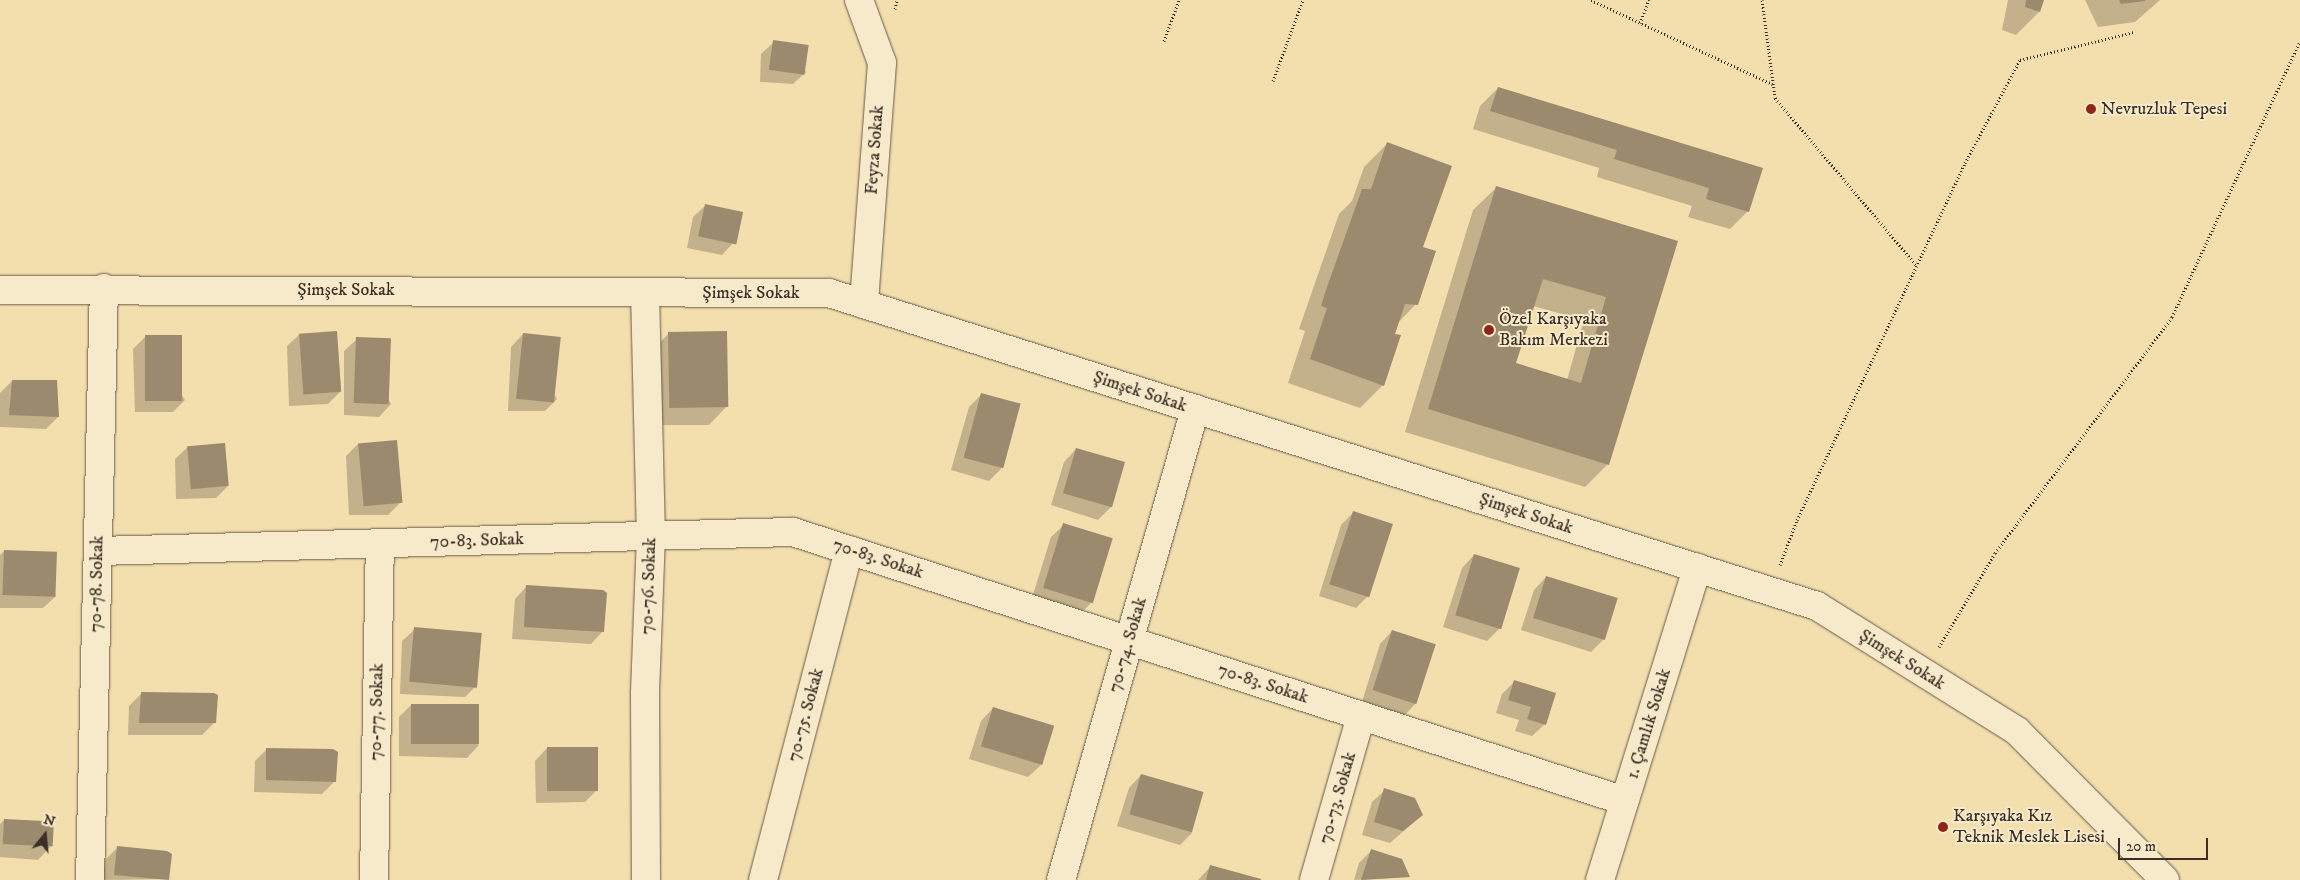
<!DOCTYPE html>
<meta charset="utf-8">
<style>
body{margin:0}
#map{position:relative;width:2300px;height:880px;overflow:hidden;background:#f3deae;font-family:"IM FELL DW Pica",serif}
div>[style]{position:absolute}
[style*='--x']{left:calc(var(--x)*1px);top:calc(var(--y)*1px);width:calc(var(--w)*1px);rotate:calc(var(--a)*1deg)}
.shadow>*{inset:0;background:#0003}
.building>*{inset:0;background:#9b8a6d;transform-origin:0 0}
.path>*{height:3px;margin-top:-1.5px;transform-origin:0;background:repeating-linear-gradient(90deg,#3b2f27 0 1px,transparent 0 3.5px)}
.roads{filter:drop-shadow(0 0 1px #695b49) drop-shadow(0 0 1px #695b49)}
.minor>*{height:28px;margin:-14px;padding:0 14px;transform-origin:14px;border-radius:14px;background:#f7eaca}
.dots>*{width:14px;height:14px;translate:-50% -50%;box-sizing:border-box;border:2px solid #f7eaca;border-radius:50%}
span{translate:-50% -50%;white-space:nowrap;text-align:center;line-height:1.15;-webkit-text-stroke:4px #f7eaca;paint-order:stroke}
.poi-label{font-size:18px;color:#3b2f27}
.left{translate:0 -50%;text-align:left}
.street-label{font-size:18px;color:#3b2f27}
.north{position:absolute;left:20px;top:810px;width:50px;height:50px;-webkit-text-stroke:4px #f7eaca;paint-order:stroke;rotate:17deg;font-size:14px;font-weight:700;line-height:20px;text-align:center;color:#3b2f27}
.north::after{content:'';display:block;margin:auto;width:18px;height:22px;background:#3b2f27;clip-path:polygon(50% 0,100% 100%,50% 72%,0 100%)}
.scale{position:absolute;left:2118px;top:838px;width:90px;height:22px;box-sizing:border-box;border:2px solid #3b2f27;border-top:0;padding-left:6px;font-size:15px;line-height:18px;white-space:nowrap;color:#3b2f27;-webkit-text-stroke:4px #f7eaca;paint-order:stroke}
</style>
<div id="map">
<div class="shadow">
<div style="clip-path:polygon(2008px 0,2042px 0,2039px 12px,2016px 35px,2002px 30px)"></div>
<div style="clip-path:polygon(2085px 0,2160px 0,2135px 22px,2098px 27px)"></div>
<div style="clip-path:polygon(774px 42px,806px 72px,793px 84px,760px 82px,761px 54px)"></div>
<div style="clip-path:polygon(1498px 88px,1761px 169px,1748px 211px,1730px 229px,1688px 217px,1692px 206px,1597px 177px,1599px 168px,1473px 129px,1480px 106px)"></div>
<div style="clip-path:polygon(1387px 144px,1422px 248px,1416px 304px,1397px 324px,1383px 385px,1360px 408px,1288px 383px,1305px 331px,1299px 329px,1339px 214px,1352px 201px,1364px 167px)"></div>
<div style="clip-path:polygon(evenodd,1497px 187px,1676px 242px,1608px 464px,1585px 487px,1405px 432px,1473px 210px,1497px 187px,1533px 306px,1584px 320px,1567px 380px,1515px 364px,1533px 306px)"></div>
<div style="clip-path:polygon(706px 205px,734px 242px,722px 255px,687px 248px,693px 217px)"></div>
<div style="clip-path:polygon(669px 333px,727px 406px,709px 425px,651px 425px,651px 352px)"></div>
<div style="clip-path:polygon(300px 334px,340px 392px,328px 404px,289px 406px,287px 346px)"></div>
<div style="clip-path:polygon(523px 334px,557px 399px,545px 411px,508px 411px,511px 347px)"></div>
<div style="clip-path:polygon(145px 337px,185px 400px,173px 412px,135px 412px,133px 349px)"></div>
<div style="clip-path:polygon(357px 339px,391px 404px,379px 417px,344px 415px,344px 351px)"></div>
<div style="clip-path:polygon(12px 381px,58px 417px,46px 429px,0 427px,0 393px)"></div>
<div style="clip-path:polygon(982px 394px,1001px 469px,989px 481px,951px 470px,969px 407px)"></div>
<div style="clip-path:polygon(359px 443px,401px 502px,388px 515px,349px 515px,346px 456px)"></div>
<div style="clip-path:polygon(188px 447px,228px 486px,216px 498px,176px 499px,175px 459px)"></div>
<div style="clip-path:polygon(1076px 449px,1111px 507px,1098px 520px,1051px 505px,1064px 462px)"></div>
<div style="clip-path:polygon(1354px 512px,1368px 596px,1356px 608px,1319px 596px,1341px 525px)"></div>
<div style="clip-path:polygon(1064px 525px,1091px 603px,1079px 615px,1031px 601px,1051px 537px)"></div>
<div style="clip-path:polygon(4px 551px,56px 596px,43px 608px,0 608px,0 555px)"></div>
<div style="clip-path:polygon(1474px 555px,1500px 628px,1487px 641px,1443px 627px,1462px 568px)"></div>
<div style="clip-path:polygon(1546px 577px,1604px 639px,1591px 652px,1521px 630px,1534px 590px)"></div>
<div style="clip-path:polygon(527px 586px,603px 631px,591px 644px,512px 639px,515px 599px)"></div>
<div style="clip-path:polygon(415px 629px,478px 684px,465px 697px,400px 694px,402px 641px)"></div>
<div style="clip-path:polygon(1392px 631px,1416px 703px,1404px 716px,1362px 702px,1380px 644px)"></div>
<div style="clip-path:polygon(1514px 682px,1545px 724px,1532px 736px,1515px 731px,1519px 720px,1496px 713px,1502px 694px)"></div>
<div style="clip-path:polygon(142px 693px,214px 723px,202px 735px,128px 735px,129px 706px)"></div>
<div style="clip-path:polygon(411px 705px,479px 745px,467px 758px,399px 756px,399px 717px)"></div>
<div style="clip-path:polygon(993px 708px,1041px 765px,1028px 777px,969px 759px,981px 721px)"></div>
<div style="clip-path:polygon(547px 748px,597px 790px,585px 802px,536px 803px,535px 761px)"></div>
<div style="clip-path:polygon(267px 749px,335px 781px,322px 794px,254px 792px,255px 761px)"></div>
<div style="clip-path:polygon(1141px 775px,1192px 833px,1180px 845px,1117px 826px,1129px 788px)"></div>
<div style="clip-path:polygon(1385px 790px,1422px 815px,1390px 843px,1362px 835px,1372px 802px)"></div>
<div style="clip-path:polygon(4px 820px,50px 847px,38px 860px,0 857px,0 824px)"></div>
<div style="clip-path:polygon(117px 848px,168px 879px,103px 880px,105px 860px)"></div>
<div style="clip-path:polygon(1371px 851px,1402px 860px,1408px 877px,1354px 880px,1359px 863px)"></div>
<div style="clip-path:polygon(1211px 866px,1259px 880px,1198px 880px)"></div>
</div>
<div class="building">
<div style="clip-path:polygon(2026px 0,2044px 0,2040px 12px,2025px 7px)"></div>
<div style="clip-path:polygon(2119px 0,2145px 0,2145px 1px,2121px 4px)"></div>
<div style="left:773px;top:40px;width:36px;height:30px;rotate:8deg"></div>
<div style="clip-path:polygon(1498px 87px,1763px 168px,1749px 212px,1706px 199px,1709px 188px,1614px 159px,1617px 150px,1490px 111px)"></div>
<div style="clip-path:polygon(1387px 142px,1452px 166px,1423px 247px,1436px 251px,1418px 305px,1405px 304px,1395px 334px,1401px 335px,1384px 386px,1310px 359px,1327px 308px,1321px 306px,1327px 287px,1362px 189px,1371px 189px)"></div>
<div style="clip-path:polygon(evenodd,1496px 186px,1678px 241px,1609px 465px,1428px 409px,1496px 186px,1543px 279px,1606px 297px,1581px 383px,1516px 363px,1543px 279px)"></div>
<div style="left:705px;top:204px;width:39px;height:33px;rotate:12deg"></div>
<div style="left:337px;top:331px;width:61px;height:38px;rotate:86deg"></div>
<div style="left:727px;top:331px;width:76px;height:59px;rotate:89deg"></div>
<div style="left:523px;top:333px;width:38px;height:66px;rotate:6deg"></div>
<div style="left:145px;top:335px;width:37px;height:66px"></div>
<div style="left:356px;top:337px;width:35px;height:66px;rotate:2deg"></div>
<div style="clip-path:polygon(12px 380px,57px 380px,59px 417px,9px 415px)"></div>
<div style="left:981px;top:393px;width:41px;height:67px;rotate:15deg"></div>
<div style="left:397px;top:440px;width:63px;height:39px;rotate:85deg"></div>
<div style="left:225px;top:443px;width:43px;height:38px;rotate:85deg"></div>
<div style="left:1076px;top:448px;width:51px;height:47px;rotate:16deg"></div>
<div style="left:1353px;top:511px;width:42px;height:77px;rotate:18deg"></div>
<div style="left:1063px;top:523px;width:52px;height:68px;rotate:17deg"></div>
<div style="left:4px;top:550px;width:53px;height:45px;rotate:2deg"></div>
<div style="left:1474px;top:554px;width:48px;height:64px;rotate:17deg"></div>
<div style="left:1546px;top:576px;width:75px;height:44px;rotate:17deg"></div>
<div style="clip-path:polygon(526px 585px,603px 590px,607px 593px,604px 632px,524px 627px)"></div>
<div style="left:414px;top:627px;width:68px;height:55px;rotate:5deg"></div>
<div style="left:1392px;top:630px;width:46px;height:63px;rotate:18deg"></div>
<div style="clip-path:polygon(1514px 680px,1556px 693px,1546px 725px,1527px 719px,1531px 707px,1508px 700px)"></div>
<div style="clip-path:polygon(141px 692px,214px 693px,218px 695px,216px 723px,139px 723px)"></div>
<div style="left:411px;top:704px;width:68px;height:40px"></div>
<div style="left:993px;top:707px;width:64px;height:41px;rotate:17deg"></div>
<div style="left:547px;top:747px;width:51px;height:44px"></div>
<div style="clip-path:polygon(266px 748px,333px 749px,338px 752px,336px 782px,266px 780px)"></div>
<div style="left:1141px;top:774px;width:65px;height:42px;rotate:16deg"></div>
<div style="clip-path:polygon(1384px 788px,1415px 798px,1423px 815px,1403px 831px,1374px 822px)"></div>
<div style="left:4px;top:819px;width:50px;height:25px;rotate:3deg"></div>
<div style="clip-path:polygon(117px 846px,167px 851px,172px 854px,169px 880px,114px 875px)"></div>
<div style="clip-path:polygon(1371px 849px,1402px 859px,1410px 877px,1361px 880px)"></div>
<div style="clip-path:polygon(1210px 865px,1261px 879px,1261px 880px,1206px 880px)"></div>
</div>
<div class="path">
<div style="--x:1591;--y:0;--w:200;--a:24.9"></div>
<div style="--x:1762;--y:0;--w:99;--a:82.4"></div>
<div style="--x:1775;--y:98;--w:220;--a:49.8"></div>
<div style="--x:895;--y:9;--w:9;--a:-77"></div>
<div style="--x:1640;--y:23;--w:25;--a:-69"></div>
<div style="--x:1164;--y:41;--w:44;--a:-69.9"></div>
<div style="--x:1273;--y:81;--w:86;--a:-69.7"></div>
<div style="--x:1780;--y:565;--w:48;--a:-69.3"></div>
<div style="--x:1797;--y:520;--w:395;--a:-64.8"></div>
<div style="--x:1965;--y:163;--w:117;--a:-61.9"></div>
<div style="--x:2020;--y:60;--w:117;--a:-13.8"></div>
<div style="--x:1939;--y:647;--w:109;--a:-59.2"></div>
<div style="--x:1995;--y:553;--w:295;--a:-53.1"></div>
<div style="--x:2172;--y:317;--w:304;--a:-65.1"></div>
</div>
<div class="roads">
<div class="minor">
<div style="--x:859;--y:0;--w:67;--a:69.9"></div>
<div style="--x:882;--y:63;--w:242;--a:94.3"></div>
<div style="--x:0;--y:290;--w:829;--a:0.21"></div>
<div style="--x:829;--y:293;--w:1036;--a:17.58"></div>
<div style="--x:1817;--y:606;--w:236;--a:32"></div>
<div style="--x:2017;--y:731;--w:210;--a:45.2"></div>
<div style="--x:645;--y:292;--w:244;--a:88.6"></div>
<div style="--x:651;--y:536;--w:158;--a:92.2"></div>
<div style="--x:645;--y:694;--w:186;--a:89.7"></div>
<div style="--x:98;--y:551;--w:695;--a:-1.57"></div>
<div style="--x:793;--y:532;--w:874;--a:17.92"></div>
<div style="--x:90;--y:880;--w:592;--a:-88.65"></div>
<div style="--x:374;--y:880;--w:336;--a:-89"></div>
<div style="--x:763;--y:880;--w:341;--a:-75.4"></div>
<div style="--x:1061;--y:880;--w:490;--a:-74.1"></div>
<div style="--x:1314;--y:880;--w:171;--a:-74"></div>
<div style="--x:1600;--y:880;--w:327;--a:-72.7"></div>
</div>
</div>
<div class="dots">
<div style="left:2091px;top:109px;background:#8f2418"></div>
<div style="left:1489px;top:330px;background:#8f2418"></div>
<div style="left:1943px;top:827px;background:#8f2418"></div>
</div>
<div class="poi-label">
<span class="left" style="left:2101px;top:109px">Nevruzluk Tepesi</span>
<span class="left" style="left:1499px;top:330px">Özel Karşıyaka<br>Bakım Merkezi</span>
<span class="left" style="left:1953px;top:827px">Karşıyaka Kız<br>Teknik Meslek Lisesi</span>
</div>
<div class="street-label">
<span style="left:875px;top:150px;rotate:-86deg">Feyza Sokak</span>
<span style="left:346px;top:290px">Şimşek Sokak</span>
<span style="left:751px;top:293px">Şimşek Sokak</span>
<span style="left:1140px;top:392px;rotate:18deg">Şimşek Sokak</span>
<span style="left:1526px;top:514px;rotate:18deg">Şimşek Sokak</span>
<span style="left:477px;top:541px;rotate:-2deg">70-83. Sokak</span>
<span style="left:878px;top:559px;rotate:18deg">70-83. Sokak</span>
<span style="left:97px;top:584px;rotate:-89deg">70-78. Sokak</span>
<span style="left:649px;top:586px;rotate:-88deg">70-76. Sokak</span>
<span style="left:1128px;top:645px;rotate:-74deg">70-74. Sokak</span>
<span style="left:1902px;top:660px;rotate:32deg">Şimşek Sokak</span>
<span style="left:1263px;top:684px;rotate:18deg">70-83. Sokak</span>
<span style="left:377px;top:712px;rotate:-89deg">70-77. Sokak</span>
<span style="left:806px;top:715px;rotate:-75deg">70-75. Sokak</span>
<span style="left:1649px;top:724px;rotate:-73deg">1. Çamlık Sokak</span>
<span style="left:1338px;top:798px;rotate:-74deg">70-73. Sokak</span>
</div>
<div class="north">N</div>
<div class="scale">20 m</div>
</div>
